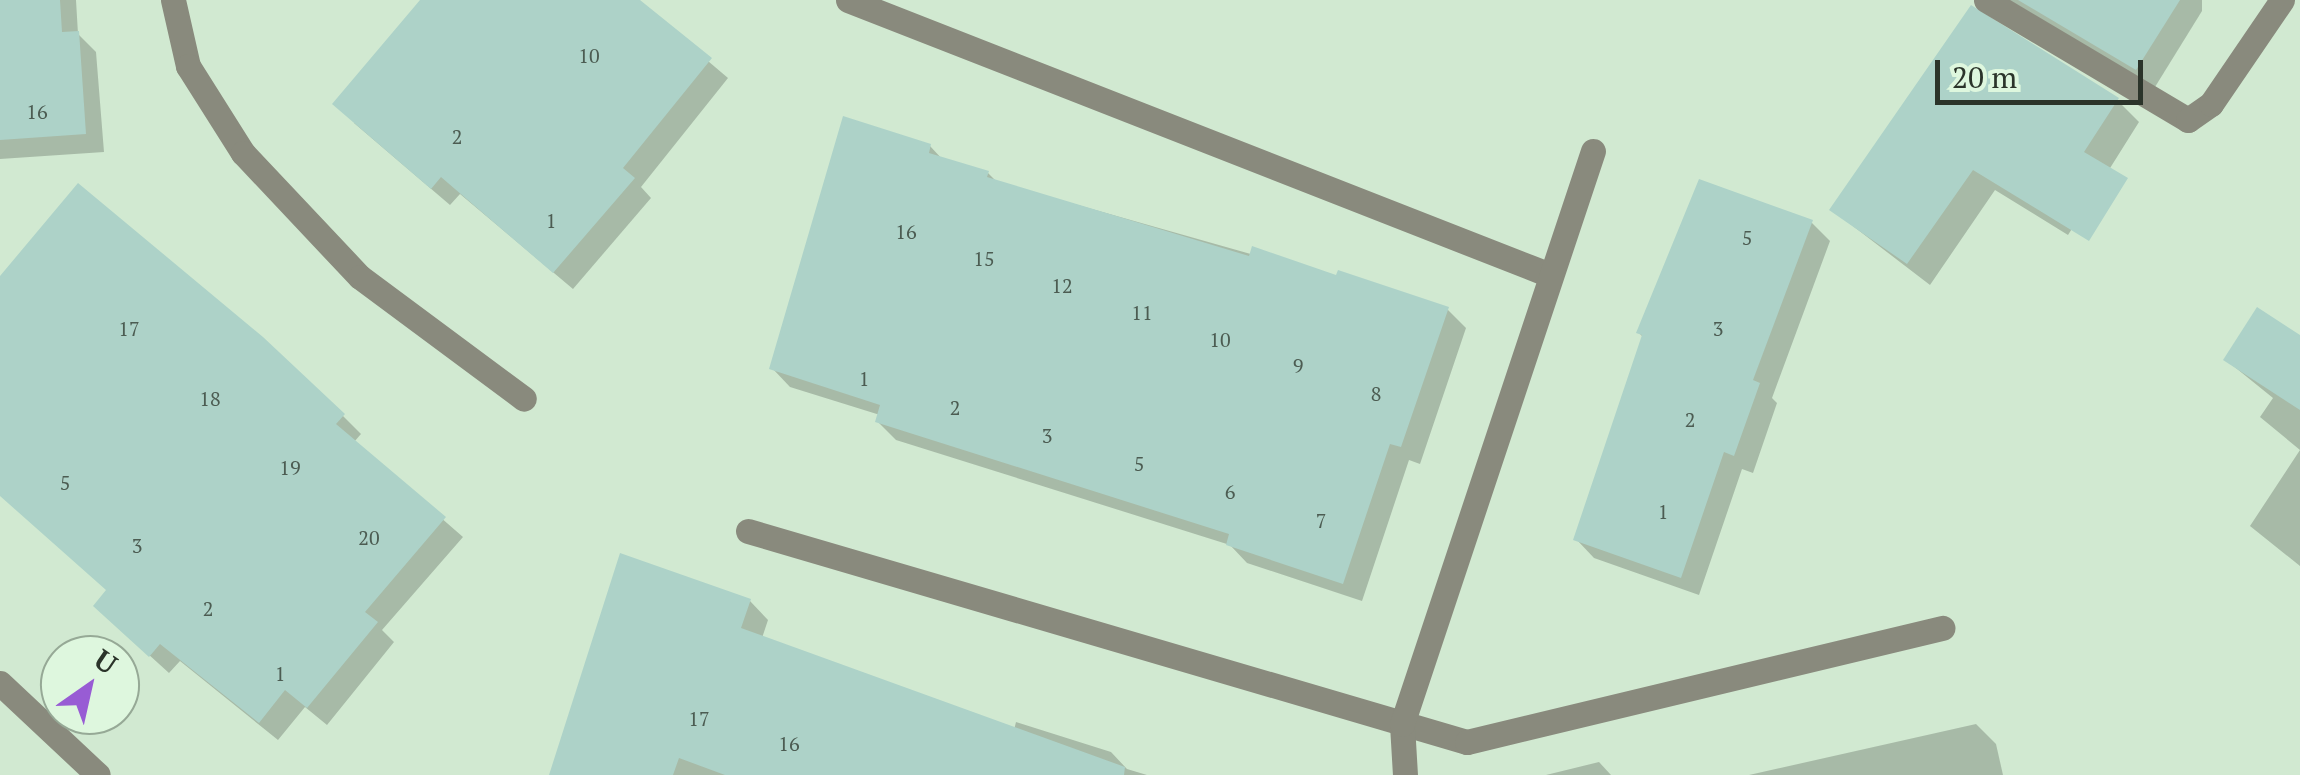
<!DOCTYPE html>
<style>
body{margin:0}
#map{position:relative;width:2300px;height:775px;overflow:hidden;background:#d1e9d1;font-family:"PT Serif",serif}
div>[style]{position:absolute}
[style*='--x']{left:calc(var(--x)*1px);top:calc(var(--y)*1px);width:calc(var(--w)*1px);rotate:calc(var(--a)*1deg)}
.shadow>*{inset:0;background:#0003}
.building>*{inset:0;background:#add2c8}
.minor>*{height:25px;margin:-12.5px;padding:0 12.5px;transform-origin:12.5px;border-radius:12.5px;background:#898a7d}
span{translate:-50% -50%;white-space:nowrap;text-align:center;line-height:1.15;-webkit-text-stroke:10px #def7de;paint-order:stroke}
.number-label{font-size:20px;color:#4c5c52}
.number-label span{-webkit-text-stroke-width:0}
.north{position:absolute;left:40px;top:635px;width:100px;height:100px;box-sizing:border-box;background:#def7de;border:2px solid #96a996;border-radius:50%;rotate:34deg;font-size:28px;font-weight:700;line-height:40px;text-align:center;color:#2b342a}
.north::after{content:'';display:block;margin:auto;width:35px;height:45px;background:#985cd4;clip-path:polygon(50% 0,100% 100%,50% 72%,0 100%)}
.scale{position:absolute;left:1935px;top:60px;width:208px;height:45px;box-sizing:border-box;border:5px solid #2b342a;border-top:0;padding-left:12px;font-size:30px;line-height:35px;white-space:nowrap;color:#2b342a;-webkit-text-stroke:8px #def7de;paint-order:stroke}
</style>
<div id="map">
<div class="shadow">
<div style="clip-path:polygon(0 0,76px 0,78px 34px,96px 52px,104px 152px,0 159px)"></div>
<div style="clip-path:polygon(423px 0,636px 0,728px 78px,641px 187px,651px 198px,573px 289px,460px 194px,450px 205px,354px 123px)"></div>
<div style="clip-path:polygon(2009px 0,2202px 0,2202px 11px,2155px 87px)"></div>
<div style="clip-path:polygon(2117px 100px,2139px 122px,2068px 235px,1995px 190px,1930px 285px,1832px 210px)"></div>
<div style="clip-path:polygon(930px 146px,943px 160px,988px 173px,997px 182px,1448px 310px,1466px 328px,1420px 464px,1409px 460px,1362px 601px,1247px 563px,1230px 545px,896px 440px,878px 422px,880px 415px,790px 387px,772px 368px)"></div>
<div style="clip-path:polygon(1811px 222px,1830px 241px,1772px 398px,1777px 403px,1753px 473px,1742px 469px,1699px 595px,1594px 558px,1576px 539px,1644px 338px,1638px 332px)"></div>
<div style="clip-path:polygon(0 280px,343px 416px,361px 434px,354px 442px,463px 537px,382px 630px,394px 642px,327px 725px,305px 707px,278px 740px,180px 661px,169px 673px,115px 624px,109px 591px,0 491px)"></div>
<div style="clip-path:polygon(2300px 338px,2300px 566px,2250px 526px,2300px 450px,2260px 417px,2273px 398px,2226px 360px)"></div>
<div style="clip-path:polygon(750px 601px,768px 620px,762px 638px,1014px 730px,1016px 722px,1111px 752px,1127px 769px,1147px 775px,550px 775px)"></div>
<div style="clip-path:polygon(1976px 724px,1996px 744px,2003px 775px,1749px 775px)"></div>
<div style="clip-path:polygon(1599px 762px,1611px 775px,1546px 775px)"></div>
</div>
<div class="building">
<div style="clip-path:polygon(0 0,60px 0,62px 32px,79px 31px,86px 134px,0 140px)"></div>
<div style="clip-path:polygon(420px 0,640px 0,712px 58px,623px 168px,635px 178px,553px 273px,441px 177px,431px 189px,332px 104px)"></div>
<div style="clip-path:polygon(2018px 0,2180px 0,2136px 70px)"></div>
<div style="clip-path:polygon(1971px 5px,2119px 98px,2084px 152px,2128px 178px,2089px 241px,1973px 170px,1907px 264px,1829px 210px)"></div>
<div style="clip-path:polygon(843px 116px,931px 144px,929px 153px,989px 171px,987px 177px,1249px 256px,1252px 246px,1336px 275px,1338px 270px,1449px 307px,1401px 447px,1390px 444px,1343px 584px,1226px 545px,1229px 534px,875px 422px,880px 405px,769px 369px)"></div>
<div style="clip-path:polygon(1699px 179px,1813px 220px,1753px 380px,1760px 383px,1734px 456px,1724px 452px,1681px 578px,1573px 540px,1642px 335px,1636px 333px)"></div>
<div style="clip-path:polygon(78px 183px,263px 337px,345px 414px,336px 424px,446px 517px,365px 612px,378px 622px,307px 708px,285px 690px,259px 723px,160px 644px,149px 657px,93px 606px,106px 590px,0 496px,0 276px)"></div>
<div style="clip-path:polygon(2257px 307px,2300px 335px,2300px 410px,2223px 360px)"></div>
<div style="clip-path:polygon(620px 553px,751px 599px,741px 628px,1125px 767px,1124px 775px,725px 775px,679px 758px,673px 775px,549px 775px)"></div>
</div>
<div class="minor">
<div style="--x:173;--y:0;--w:68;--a:77.2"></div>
<div style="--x:188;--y:66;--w:103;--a:57.7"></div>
<div style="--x:243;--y:153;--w:170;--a:46.7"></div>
<div style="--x:360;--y:277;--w:204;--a:36.6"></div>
<div style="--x:848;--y:0;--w:754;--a:21.39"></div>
<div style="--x:1986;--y:0;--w:235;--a:30.7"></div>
<div style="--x:2188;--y:120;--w:28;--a:-35"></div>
<div style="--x:2211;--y:104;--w:126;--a:-55.7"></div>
<div style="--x:748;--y:531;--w:749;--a:16.36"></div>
<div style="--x:1467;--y:742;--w:489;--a:-13.5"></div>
<div style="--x:0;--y:683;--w:134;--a:43.2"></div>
<div style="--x:1405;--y:775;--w:51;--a:-93.4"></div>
<div style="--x:1402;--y:724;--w:604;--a:-71.57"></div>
</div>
<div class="number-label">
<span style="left:589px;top:55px">10</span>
<span style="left:37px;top:111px">16</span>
<span style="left:457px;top:136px">2</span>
<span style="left:551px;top:220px">1</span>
<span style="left:906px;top:231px">16</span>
<span style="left:1747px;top:237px">5</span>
<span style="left:984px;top:258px">15</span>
<span style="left:1062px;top:285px">12</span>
<span style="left:1142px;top:312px">11</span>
<span style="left:129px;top:328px">17</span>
<span style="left:1718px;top:328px">3</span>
<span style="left:1220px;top:339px">10</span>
<span style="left:1298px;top:365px">9</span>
<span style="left:864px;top:378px">1</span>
<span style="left:1376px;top:393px">8</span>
<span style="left:210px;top:398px">18</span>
<span style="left:955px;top:407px">2</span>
<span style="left:1690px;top:419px">2</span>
<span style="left:1047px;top:435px">3</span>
<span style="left:1139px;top:463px">5</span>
<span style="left:290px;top:467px">19</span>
<span style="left:65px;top:482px">5</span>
<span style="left:1230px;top:491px">6</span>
<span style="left:1663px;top:511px">1</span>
<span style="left:1321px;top:520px">7</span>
<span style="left:369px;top:537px">20</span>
<span style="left:137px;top:545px">3</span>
<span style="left:208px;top:608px">2</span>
<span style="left:280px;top:673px">1</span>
<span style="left:699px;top:718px">17</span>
<span style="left:789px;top:743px">16</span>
</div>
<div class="north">U</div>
<div class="scale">20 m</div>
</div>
